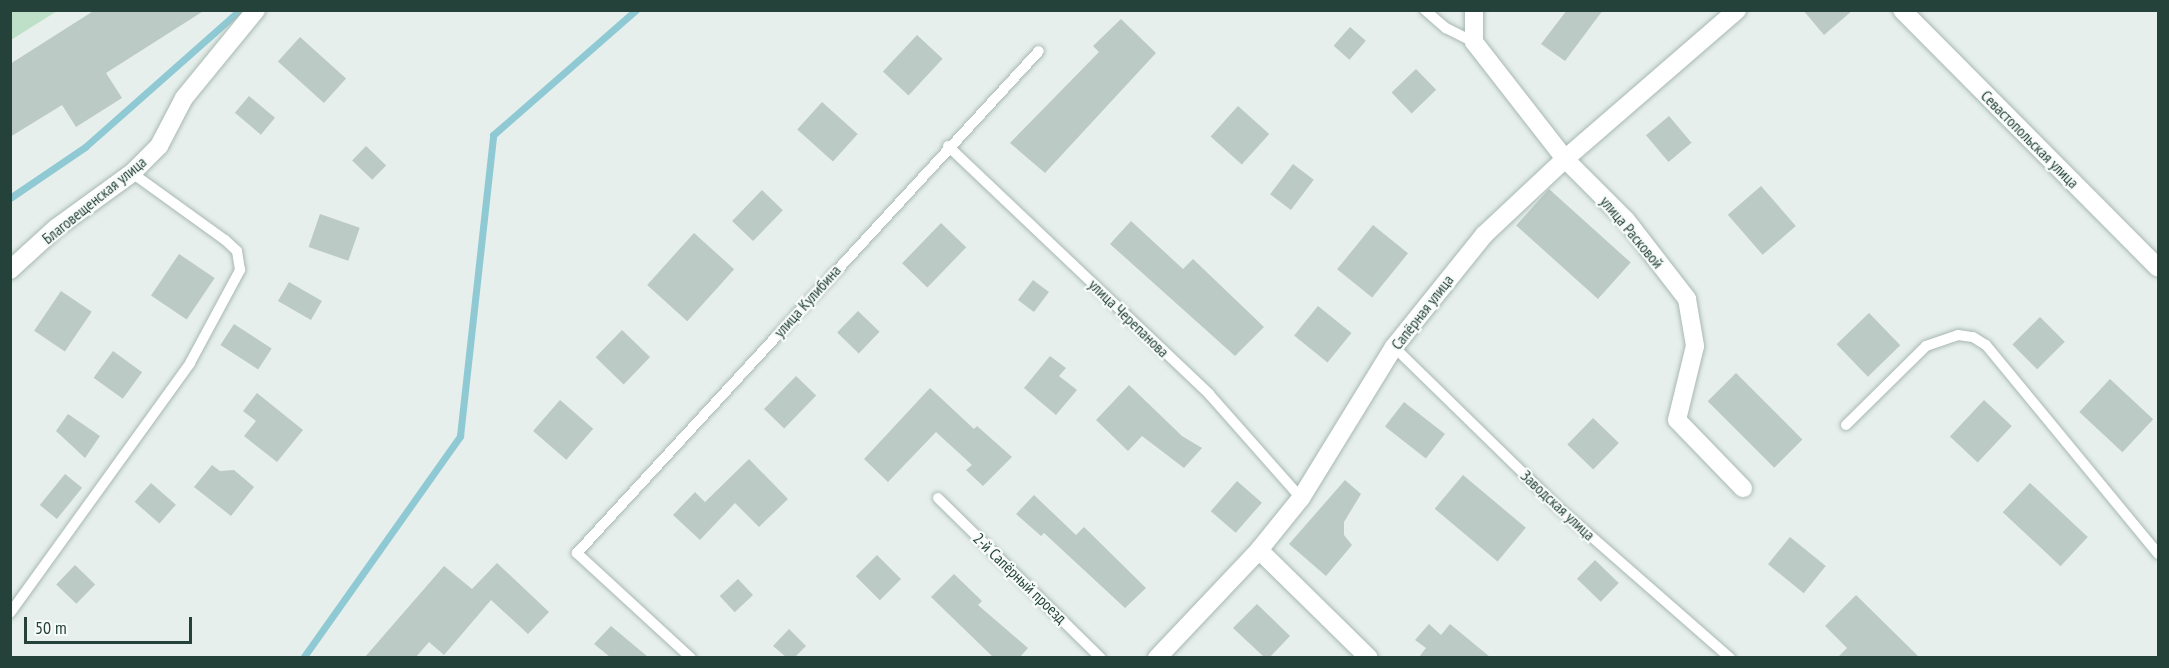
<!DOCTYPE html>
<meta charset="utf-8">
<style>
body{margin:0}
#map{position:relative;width:2169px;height:668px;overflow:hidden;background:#e6efeb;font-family:"PT Sans Narrow",sans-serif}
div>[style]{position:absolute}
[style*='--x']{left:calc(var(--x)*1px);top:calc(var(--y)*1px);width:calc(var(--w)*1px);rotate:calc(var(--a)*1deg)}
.green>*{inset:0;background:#bfe0c8}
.stream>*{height:7px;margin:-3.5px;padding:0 3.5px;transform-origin:3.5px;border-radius:3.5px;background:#8ec9d4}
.building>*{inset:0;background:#bbcac4;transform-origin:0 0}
.roads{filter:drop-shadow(0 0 2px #a8b8b2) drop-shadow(0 0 2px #a8b8b2)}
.lane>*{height:10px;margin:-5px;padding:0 5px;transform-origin:5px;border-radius:5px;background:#fff}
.street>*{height:18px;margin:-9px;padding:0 9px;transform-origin:9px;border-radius:9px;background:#fff}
span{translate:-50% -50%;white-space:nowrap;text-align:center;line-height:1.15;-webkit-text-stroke:4.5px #f7fbf9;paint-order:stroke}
.street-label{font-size:16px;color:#24423a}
.frame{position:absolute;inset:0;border:12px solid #24423a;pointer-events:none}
.scale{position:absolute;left:24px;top:617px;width:168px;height:27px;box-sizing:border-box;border:3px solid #24423a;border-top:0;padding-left:8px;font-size:18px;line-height:21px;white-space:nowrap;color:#24423a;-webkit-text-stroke:4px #f7fbf9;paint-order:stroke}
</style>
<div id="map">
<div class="green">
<div style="clip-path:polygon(11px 10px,57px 10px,57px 11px,11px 40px)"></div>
</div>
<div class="stream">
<div style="--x:10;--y:198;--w:91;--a:-34.2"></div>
<div style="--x:85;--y:147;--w:207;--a:-41.5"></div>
<div style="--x:303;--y:658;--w:272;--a:-54.7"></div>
<div style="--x:460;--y:436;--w:303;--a:-83.7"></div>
<div style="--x:493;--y:135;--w:190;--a:-41.2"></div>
</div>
<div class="building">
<div style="clip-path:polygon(95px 10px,205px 10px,106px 73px,122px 98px,76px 127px,62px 105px,10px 137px,10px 64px)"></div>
<div style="clip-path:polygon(1567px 10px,1603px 10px,1565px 61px,1541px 44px)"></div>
<div style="clip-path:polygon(1803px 10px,1853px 10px,1824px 35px)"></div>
<div style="clip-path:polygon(1121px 19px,1156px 53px,1045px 173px,1010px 143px,1099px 52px,1093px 46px)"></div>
<div style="left:1350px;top:27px;width:21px;height:25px;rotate:41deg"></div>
<div style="left:917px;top:35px;width:35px;height:50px;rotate:43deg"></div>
<div style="left:300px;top:37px;width:62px;height:33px;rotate:42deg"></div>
<div style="left:1416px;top:69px;width:29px;height:34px;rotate:46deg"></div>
<div style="left:249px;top:96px;width:34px;height:22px;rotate:40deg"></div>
<div style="left:822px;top:102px;width:48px;height:37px;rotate:42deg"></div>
<div style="left:1238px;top:106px;width:42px;height:41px;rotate:42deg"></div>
<div style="left:1669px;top:116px;width:35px;height:30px;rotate:50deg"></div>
<div style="left:366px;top:146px;width:28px;height:20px;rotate:44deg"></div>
<div style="left:1293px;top:164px;width:26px;height:38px;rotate:37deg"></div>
<div style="left:1761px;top:186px;width:53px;height:44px;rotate:49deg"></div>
<div style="left:1549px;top:189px;width:110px;height:49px;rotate:42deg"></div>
<div style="left:762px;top:190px;width:29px;height:43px;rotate:44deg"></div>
<div style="left:320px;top:214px;width:42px;height:35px;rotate:19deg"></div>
<div style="clip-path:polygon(1131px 221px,1183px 269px,1193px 259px,1264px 327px,1235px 356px,1110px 244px)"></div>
<div style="left:941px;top:223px;width:35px;height:56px;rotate:44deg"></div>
<div style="left:1373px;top:225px;width:45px;height:57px;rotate:39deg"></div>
<div style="left:694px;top:233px;width:54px;height:70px;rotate:42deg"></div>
<div style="left:179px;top:254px;width:43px;height:50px;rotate:34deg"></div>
<div style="left:1033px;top:280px;width:20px;height:25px;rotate:37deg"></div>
<div style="left:289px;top:282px;width:38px;height:22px;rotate:30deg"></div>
<div style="left:61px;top:291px;width:37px;height:48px;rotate:34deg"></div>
<div style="left:1318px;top:306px;width:43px;height:38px;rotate:39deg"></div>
<div style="left:858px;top:311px;width:30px;height:30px;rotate:44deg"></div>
<div style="left:1869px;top:313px;width:45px;height:45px;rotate:46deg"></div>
<div style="left:2040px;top:317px;width:35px;height:39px;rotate:45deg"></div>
<div style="left:234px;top:324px;width:45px;height:25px;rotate:33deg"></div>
<div style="left:622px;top:330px;width:39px;height:38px;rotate:44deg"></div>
<div style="left:113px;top:351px;width:36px;height:33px;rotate:36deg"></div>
<div style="clip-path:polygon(1050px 356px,1066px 368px,1059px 376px,1077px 390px,1056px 415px,1024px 388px)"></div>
<div style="left:1736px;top:373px;width:94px;height:40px;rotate:45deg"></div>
<div style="left:796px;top:376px;width:28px;height:46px;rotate:44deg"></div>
<div style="left:2110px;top:379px;width:59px;height:45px;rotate:43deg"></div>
<div style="clip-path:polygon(1129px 385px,1182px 436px,1202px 448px,1184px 468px,1142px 436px,1128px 451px,1096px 420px)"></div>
<div style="clip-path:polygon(930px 388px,974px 429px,977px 426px,1012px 457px,983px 486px,966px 470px,972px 465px,936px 432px,888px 482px,864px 459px)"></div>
<div style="clip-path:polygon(257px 393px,303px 430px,277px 462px,244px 436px,256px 421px,243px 411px)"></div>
<div style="left:560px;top:400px;width:44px;height:41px;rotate:41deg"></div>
<div style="left:1984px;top:400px;width:38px;height:50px;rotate:43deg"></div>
<div style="left:1404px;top:402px;width:52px;height:31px;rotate:38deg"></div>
<div style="clip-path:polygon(68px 414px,100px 436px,85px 458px,56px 431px)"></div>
<div style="left:1593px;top:418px;width:36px;height:37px;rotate:44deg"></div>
<div style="clip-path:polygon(749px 459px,788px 499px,759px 527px,735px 503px,700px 540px,673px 515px,695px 492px,705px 502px)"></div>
<div style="clip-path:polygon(212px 465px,220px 471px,234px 470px,254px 487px,231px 516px,194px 487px)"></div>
<div style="left:65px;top:474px;width:22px;height:40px;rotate:39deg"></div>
<div style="left:1463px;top:475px;width:82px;height:44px;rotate:40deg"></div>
<div style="clip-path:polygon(1345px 480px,1361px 494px,1344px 522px,1344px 535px,1352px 545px,1326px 576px,1289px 544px)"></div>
<div style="left:1237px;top:481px;width:33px;height:40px;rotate:41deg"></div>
<div style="left:151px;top:483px;width:33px;height:25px;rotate:41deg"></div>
<div style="left:2030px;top:483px;width:79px;height:40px;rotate:43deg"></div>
<div style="clip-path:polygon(1034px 495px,1076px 535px,1084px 527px,1146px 588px,1125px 608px,1044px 533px,1041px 536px,1016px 514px)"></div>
<div style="left:1790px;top:537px;width:46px;height:35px;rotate:39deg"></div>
<div style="left:877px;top:555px;width:34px;height:30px;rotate:45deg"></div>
<div style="left:1595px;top:560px;width:33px;height:26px;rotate:44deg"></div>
<div style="clip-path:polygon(497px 563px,549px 612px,528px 634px,491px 600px,444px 655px,429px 642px,416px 657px,365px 657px,444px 566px,472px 589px)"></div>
<div style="left:75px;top:565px;width:28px;height:27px;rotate:44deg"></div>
<div style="clip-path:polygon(954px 574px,982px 601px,978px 605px,1028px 648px,1020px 657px,993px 657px,931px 597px)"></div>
<div style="left:738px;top:579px;width:22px;height:25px;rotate:47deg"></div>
<div style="clip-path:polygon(1856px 595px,1919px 657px,1838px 657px,1847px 648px,1825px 626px)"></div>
<div style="clip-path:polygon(1257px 604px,1290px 636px,1270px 657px,1264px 657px,1233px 628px)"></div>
<div style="clip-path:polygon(1429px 624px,1441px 635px,1450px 624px,1490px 657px,1419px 657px,1426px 648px,1415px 640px)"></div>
<div style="clip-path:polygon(611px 626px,648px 657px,610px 657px,594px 644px)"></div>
<div style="clip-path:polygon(789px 629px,806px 646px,795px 657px,786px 657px,773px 646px)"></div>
</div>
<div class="roads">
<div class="lane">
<div style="--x:1425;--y:10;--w:28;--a:41"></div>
<div style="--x:1446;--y:28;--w:31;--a:27"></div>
<div style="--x:948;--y:146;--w:360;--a:43.5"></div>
<div style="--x:1209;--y:394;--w:139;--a:48.5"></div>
<div style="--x:1394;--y:347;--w:232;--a:44.3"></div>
<div style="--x:1560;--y:509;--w:226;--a:41.2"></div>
<div style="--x:1846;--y:425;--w:112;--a:-44.6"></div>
<div style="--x:1926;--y:346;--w:34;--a:-19"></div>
<div style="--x:1958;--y:335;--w:15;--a:8"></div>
<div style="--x:1973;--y:337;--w:15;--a:32"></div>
<div style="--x:1986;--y:345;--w:271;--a:50.5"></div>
<div style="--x:938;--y:498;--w:228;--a:44.5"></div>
<div style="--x:10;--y:613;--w:308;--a:-54.2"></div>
<div style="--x:190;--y:363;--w:106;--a:-61.7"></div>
<div style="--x:240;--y:270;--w:19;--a:-99"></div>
<div style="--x:237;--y:251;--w:16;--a:-137"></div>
<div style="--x:225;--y:240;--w:115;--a:-144.2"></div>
<div style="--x:691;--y:658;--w:155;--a:-137.4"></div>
<div style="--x:577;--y:553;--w:682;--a:-47.38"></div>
</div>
<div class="street">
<div style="--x:1474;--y:10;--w:32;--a:90"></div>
<div style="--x:1474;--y:42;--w:148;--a:52.1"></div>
<div style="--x:1565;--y:159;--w:86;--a:45"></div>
<div style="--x:1626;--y:220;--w:100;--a:52.3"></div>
<div style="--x:1687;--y:299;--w:48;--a:80.3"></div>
<div style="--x:1695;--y:346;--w:76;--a:103.7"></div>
<div style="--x:1677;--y:420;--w:95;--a:45.9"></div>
<div style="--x:1902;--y:10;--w:363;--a:45.2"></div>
<div style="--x:10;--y:270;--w:62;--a:-42.4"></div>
<div style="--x:56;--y:228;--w:94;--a:-35.9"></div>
<div style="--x:132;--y:173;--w:38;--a:-45"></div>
<div style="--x:159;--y:146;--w:54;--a:-62.5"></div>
<div style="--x:184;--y:98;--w:114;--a:-50.7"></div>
<div style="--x:1259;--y:550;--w:154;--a:44.5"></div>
<div style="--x:1157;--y:658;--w:149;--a:-46.6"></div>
<div style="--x:1259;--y:550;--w:67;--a:-51.1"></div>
<div style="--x:1301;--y:498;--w:177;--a:-58.4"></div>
<div style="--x:1394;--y:347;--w:144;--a:-51.2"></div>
<div style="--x:1484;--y:235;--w:111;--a:-43.2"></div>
<div style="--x:1565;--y:159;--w:228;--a:-40.9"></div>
</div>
</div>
<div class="street-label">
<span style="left:2030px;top:139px;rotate:45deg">Севастопольская улица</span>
<span style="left:94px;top:200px;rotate:-39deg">Благовещенская улица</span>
<span style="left:1632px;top:232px;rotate:50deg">улица Расковой</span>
<span style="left:807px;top:301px;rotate:-48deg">улица Кулибина</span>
<span style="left:1422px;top:312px;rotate:-52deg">Сапёрная улица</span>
<span style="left:1129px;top:318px;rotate:44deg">улица Черепанова</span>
<span style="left:1558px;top:505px;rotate:43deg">Заводская улица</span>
<span style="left:1020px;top:578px;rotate:44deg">2-й Сапёрный проезд</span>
</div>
<div class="frame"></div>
<div class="scale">50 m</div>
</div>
